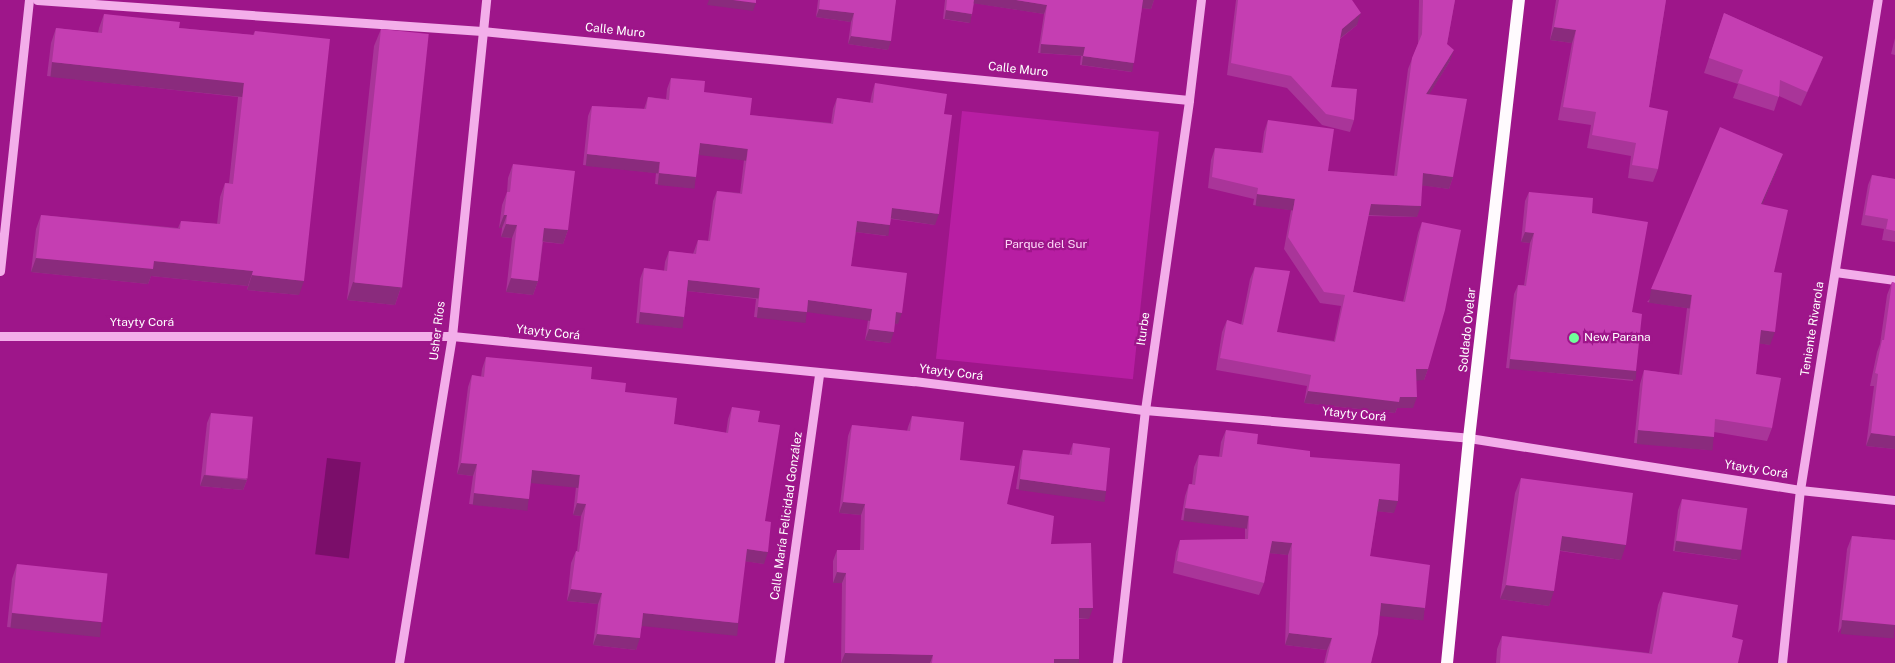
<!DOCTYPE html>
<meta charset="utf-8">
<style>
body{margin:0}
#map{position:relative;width:1895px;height:663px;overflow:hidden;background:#9e168a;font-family:"Public Sans",sans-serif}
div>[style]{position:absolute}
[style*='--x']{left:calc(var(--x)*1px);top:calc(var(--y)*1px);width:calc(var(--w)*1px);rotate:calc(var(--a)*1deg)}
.green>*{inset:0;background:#b81ea3;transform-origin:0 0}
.water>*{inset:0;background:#7b0e6a;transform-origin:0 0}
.minor>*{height:9px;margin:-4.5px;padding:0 4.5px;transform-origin:4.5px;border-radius:4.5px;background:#f3aeea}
.major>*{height:12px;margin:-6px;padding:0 6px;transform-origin:6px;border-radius:6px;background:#fffafe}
.wall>*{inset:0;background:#a93599}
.shaded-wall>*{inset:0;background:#8a2b7d;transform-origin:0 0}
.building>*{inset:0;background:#c53eb2;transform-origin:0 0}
.dots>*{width:14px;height:14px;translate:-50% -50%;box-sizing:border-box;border:2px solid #9e168a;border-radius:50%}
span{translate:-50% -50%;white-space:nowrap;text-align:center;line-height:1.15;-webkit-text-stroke:4.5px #9e168a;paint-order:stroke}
.street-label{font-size:12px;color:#fff}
.park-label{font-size:12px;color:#fdd6f8}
.poi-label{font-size:12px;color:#fff}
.left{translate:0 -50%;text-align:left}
</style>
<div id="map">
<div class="green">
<div style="left:962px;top:111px;width:198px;height:249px;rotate:6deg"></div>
</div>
<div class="water">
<div style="left:327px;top:458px;width:34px;height:97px;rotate:7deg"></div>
</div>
<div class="minor">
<div style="--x:37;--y:0;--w:446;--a:4"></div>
<div style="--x:482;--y:31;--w:710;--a:5.57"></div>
<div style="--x:0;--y:271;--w:273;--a:-83.9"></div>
<div style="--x:1835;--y:272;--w:61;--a:7.6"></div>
<div style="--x:0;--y:336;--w:452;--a:0"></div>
<div style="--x:452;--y:336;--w:464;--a:5.6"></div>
<div style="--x:914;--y:381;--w:233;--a:7.2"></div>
<div style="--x:1145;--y:410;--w:325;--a:4.9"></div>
<div style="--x:1469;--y:438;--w:335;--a:8.9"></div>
<div style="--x:1800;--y:490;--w:96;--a:6"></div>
<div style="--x:399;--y:663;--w:331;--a:-80.8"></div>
<div style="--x:452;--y:336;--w:338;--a:-84.2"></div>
<div style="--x:779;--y:663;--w:293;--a:-82.1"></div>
<div style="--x:1117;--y:663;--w:255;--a:-83.7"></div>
<div style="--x:1145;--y:410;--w:313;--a:-81.9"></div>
<div style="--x:1189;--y:100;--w:101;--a:-83.2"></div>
<div style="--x:1782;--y:663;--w:174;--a:-84.1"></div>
<div style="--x:1800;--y:490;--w:496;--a:-81"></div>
</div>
<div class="major">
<div style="--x:1447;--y:663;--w:226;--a:-84.4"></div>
<div style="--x:1469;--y:438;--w:441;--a:-83.5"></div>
</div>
<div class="wall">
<div style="clip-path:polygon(818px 0,896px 0,888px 50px,848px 44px,851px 22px,816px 17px)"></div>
<div style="clip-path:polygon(945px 0,1154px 0,1151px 9px,1142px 8px,1131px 72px,1080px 65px,1081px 56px,1038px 53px,1044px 14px,974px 3px,972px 14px,969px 23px,943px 19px)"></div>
<div style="clip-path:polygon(1236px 0,1352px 0,1357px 25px,1340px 39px,1331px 87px,1354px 120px,1350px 132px,1322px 125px,1287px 88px,1227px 75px)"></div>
<div style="clip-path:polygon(1419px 0,1455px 0,1447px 44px,1450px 61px,1429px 94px,1453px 177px,1449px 189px,1422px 185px,1417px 217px,1368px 216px,1353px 292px,1403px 302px,1418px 233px,1422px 222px,1428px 369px,1424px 380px,1416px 380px,1413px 408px,1397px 408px,1395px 413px,1304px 403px,1307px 386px,1216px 370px,1222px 332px,1227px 320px,1241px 325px,1250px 279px,1255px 267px,1277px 332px,1334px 341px,1341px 306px,1320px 303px,1284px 249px,1291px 210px,1253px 205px,1254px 199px,1208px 188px,1211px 160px,1215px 148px,1261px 153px,1264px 132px,1268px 120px,1328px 171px,1394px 176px,1408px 69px,1418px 44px)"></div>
<div style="clip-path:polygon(1556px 0,1666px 0,1649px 107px,1658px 169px,1653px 182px,1628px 178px,1631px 156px,1587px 148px,1591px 125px,1558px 120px,1572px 43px,1550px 40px)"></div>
<div style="clip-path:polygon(1724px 13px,1823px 57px,1817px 71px,1801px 106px,1779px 96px,1774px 111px,1733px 98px,1738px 84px,1704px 73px)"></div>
<div style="clip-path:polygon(104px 14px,179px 28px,253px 35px,255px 31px,299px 295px,247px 290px,248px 286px,151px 276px,148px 284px,31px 272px,36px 229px,41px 215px,178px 228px,181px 221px,217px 224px,220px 197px,225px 183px,229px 183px,238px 97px,47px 76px,51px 43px,56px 28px,98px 33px,99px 28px)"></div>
<div style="clip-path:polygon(381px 29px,401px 287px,395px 305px,347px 300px,374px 46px)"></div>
<div style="clip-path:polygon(1895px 38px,1895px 55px,1891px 54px)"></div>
<div style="clip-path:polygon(671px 78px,750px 115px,831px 123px,833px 109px,837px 98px,870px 103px,872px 93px,875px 83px,944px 114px,935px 225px,891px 219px,886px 236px,856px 232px,851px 266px,898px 324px,895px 323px,890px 343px,865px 340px,868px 320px,807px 311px,803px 322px,754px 317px,756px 299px,687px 291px,684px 317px,681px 328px,636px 323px,640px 279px,644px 268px,664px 271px,665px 262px,669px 251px,693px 254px,698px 240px,708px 241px,713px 201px,717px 191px,740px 193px,744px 160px,698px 154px,696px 177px,692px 188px,655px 184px,656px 173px,583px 165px,588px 116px,592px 106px,644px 109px,648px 97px,666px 99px,667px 89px)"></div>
<div style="clip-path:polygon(513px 164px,568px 230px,563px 244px,543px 242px,538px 281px,533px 295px,506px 292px,512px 238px,501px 237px,502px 228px,499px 228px,502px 205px,507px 192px,508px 178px)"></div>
<div style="clip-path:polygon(1778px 167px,1762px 204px,1774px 272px,1770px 345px,1759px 343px,1756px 374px,1772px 428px,1767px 441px,1714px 432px,1709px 450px,1634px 443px,1640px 384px,1644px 370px,1679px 375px,1687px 308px,1647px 302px)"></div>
<div style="clip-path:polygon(1872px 175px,1895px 179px,1895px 242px,1882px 240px,1884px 229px,1861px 225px,1868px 185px)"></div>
<div style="clip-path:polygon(1529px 192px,1592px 213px,1632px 312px,1633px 381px,1506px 368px,1514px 294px,1518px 285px,1524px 285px,1530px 243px,1521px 242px,1525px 201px)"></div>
<div style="clip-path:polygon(1892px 282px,1895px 283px,1895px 449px,1866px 446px,1874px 386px,1870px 386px,1877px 352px,1880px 344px,1887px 295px)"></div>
<div style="clip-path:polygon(486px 357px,591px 379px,625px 392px,674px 424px,726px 433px,728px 419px,732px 407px,758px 422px,765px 521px,764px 564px,745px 561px,734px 635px,642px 625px,636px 650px,593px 645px,598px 604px,567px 601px,571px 563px,576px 551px,577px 551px,581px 516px,573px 515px,576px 487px,531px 482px,525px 510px,469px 504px,473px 476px,457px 474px,468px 387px,472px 375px,481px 377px,482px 369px)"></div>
<div style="clip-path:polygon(211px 413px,247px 480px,243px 490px,200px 486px,207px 423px)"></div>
<div style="clip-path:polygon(912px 416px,1051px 544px,1089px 619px,1079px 619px,1077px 663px,841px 663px,842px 583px,833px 583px,833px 561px,837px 550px,860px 550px,861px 515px,839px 513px,848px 436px,852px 425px,907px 431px,908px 427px)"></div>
<div style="clip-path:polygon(1226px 430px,1257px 444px,1310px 457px,1394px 513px,1377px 511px,1370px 556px,1425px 608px,1421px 620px,1379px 615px,1371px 663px,1324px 663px,1327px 650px,1285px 645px,1288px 555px,1269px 553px,1264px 583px,1259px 595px,1173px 573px,1176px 552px,1180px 540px,1245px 539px,1245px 528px,1181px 520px,1185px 496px,1189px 484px,1192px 484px,1194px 467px,1199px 455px,1219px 457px,1221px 442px)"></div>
<div style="clip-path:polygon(1073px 443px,1102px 501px,1016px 489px,1020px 461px,1023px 450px,1069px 455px)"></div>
<div style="clip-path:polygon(1521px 478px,1621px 560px,1560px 551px,1549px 606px,1500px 599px,1515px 493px)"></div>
<div style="clip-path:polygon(1682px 499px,1741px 550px,1737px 560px,1673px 551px,1678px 510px)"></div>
<div style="clip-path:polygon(1852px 536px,1895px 540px,1838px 633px,1847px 549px)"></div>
<div style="clip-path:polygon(17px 564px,97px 636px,7px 627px,12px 579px)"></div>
<div style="clip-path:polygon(1663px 592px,1732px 637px,1738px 663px,1496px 663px,1497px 649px,1502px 636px,1649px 653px,1658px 605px)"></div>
</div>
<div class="shaded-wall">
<div style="clip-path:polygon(709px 0,733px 0,756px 3px,753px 11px,707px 5px)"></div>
<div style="clip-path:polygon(973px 0,1016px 0,1047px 5px,1044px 14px,971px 3px)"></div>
<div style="clip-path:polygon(1143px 0,1154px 0,1151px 9px,1140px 8px)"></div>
<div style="clip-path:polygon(819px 9px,854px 13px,851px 22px,816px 17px)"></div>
<div style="left:946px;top:10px;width:26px;height:9px;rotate:9deg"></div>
<div style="clip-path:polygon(1361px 13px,1357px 25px,1338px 40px,1342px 29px)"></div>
<div style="clip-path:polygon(1554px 27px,1576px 30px,1572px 43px,1550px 40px)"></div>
<div style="clip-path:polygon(851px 36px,891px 41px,888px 50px,848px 44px)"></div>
<div style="left:1041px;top:44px;width:44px;height:9px;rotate:4deg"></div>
<div style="clip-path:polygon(1454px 50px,1450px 61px,1422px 106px,1426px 94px)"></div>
<div style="left:1083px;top:56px;width:51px;height:9px;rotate:8deg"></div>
<div style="left:52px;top:62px;width:193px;height:15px;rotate:6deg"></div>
<div style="left:700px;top:143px;width:48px;height:12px;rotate:7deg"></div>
<div style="left:587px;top:154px;width:73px;height:12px;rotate:6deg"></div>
<div style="clip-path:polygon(1783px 154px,1778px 167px,1757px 217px,1761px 204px)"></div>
<div style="left:659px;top:173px;width:37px;height:12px;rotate:6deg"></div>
<div style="clip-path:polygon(1423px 173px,1453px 177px,1449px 189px,1419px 185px)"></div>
<div style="left:1257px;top:194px;width:38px;height:12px;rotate:7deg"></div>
<div style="clip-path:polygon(1371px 204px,1421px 206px,1417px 217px,1366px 215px)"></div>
<div style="clip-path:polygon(892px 208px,939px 214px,935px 225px,888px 218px)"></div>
<div style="clip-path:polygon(504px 215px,507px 215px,502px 228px,499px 228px)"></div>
<div style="left:857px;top:221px;width:33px;height:11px;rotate:7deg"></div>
<div style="clip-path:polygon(506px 224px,517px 225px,512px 238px,501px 237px)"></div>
<div style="clip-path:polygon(544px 228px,568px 230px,563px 244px,539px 241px)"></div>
<div style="clip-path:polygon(1525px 232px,1534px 233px,1530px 243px,1521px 242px)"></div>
<div style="clip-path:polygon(36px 258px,154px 261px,253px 271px,248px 286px,151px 276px,148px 284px,31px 272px)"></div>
<div style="clip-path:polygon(252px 275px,304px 281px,299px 295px,247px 290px)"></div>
<div style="clip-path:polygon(511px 278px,538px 281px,533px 295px,506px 292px)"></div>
<div style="left:688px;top:280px;width:72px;height:11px;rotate:6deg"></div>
<div style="clip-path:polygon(353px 282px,401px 287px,395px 305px,347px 300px)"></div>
<div style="left:1651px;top:289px;width:41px;height:14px;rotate:8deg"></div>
<div style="left:808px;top:300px;width:65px;height:12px;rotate:8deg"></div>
<div style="left:758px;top:307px;width:49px;height:11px;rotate:6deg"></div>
<div style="left:640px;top:312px;width:44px;height:12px;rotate:6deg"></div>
<div style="clip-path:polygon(896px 312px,902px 313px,898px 324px,892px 323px)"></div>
<div style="clip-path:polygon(869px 329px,894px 332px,890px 343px,865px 340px)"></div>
<div style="clip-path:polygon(1761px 330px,1775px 332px,1770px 345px,1756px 343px)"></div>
<div style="left:1510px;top:359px;width:127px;height:10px;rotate:5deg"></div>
<div style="clip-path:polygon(1416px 369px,1428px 369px,1424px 380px,1412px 381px)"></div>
<div style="clip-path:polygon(1308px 391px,1400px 397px,1417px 397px,1413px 408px,1397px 408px,1395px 413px,1304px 403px)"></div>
<div style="left:1638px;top:430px;width:76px;height:14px;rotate:5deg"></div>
<div style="clip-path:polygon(1871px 433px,1895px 436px,1895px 449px,1866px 446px)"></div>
<div style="clip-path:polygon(461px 463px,477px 464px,473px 476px,457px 474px)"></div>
<div style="left:532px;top:470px;width:48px;height:13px;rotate:6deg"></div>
<div style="clip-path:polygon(204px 475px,247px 480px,243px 490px,200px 486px)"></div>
<div style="left:1020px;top:479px;width:87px;height:11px;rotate:8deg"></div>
<div style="left:474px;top:493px;width:55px;height:12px;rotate:6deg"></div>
<div style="clip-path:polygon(1379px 499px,1398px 501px,1394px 513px,1374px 511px)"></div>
<div style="clip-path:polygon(843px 502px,865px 504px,861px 515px,839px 513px)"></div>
<div style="clip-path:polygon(577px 503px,586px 504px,581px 516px,573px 515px)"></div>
<div style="left:1185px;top:508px;width:64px;height:13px;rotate:7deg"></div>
<div style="clip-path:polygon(1562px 536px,1626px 545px,1621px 560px,1557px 550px)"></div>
<div style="clip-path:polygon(1272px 541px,1292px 543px,1288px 555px,1267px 553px)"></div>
<div style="left:1676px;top:541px;width:66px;height:10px;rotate:8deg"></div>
<div style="clip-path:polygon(747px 549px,768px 552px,764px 564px,743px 561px)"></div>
<div style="clip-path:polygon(837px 572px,846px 573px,842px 583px,833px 583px)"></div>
<div style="clip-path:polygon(1506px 585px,1554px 591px,1549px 606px,1500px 599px)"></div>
<div style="clip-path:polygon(571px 589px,602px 593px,598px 604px,567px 601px)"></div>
<div style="left:1381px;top:603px;width:44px;height:13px;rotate:6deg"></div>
<div style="clip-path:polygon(1079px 608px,1093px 608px,1089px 619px,1076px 618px)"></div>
<div style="left:12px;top:613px;width:90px;height:15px;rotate:6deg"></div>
<div style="left:643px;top:613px;width:96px;height:13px;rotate:6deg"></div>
<div style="left:1842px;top:620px;width:53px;height:14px;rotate:5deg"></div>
<div style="clip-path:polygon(1289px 633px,1332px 638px,1327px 650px,1285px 645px)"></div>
<div style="clip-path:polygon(597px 634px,640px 638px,636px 650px,593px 645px)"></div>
<div style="clip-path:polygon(845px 653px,933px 655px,930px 663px,841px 663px)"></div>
<div style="left:1054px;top:659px;width:25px;height:4px"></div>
</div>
<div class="building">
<div style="clip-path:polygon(733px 0,756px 0,756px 3px)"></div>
<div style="clip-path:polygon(820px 0,896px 0,891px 41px,851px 36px,854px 13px,819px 9px)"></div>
<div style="clip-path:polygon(947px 0,974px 0,972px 14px,946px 10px)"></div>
<div style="clip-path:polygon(1016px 0,1143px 0,1134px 63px,1083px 56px,1085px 47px,1041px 44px,1047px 5px)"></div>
<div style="clip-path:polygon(1238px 0,1352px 0,1361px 13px,1342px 29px,1331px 87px,1357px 89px,1354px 120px,1326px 114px,1291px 76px,1231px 63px)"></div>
<div style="clip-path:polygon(1423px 0,1455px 0,1447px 44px,1454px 50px,1426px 94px,1467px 99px,1453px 177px,1423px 173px,1421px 206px,1371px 204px,1353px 292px,1405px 302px,1422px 222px,1461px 230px,1445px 310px,1428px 369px,1416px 369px,1417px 397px,1400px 397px,1399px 402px,1308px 391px,1311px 375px,1220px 358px,1227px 320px,1243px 325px,1255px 267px,1290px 271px,1277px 332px,1335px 342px,1345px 295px,1324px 292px,1288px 237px,1295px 199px,1257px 194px,1258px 188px,1212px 177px,1215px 148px,1263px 153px,1268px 120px,1334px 129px,1328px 171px,1397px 176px,1412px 58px,1422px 34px)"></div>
<div style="clip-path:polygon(1559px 0,1666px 0,1649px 107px,1668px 111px,1658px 169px,1632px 165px,1636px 143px,1592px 135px,1596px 112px,1563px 107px,1576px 30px,1554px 27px)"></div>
<div style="clip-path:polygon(1724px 13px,1823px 57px,1807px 92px,1780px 80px,1779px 97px,1738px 83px,1743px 70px,1709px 58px)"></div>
<div style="clip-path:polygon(104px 14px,180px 22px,179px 28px,254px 35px,255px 31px,330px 39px,304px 281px,252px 275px,253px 271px,154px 261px,153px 269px,36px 258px,41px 215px,180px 229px,181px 221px,220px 224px,225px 183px,233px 184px,244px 83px,52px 62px,56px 28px,102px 33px)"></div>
<div style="left:381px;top:29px;width:48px;height:255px;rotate:6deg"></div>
<div style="clip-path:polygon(671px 78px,705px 81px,704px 92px,752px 98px,750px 115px,833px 124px,837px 98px,873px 103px,875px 83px,947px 94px,944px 114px,952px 115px,939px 214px,892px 208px,890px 225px,857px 221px,851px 266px,907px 273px,902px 313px,896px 312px,894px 332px,869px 329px,872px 309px,808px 300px,807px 312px,758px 307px,760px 288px,688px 280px,684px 317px,640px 312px,644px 268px,667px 271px,669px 251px,696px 254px,698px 240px,710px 241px,717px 191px,742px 194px,748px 149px,700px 143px,696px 177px,659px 173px,660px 162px,587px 154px,592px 106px,646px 109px,648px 97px,669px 100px)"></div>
<div style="clip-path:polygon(1720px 127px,1783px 154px,1761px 204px,1788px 210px,1774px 272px,1782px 273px,1775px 332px,1761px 330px,1756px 374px,1781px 378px,1772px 428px,1715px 419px,1714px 437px,1638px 430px,1644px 370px,1682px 375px,1692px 295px,1651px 289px)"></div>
<div style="clip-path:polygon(513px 164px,575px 171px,568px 230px,544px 228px,538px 281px,511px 278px,517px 225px,506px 224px,507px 215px,504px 215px,507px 192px,510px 192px)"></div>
<div style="clip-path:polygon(1872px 175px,1895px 179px,1895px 231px,1886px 229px,1888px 219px,1865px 215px)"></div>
<div style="clip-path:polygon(1529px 192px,1593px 198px,1592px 213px,1648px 222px,1632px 312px,1642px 314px,1636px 371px,1510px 359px,1518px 285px,1526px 286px,1534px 233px,1525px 232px)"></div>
<div style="clip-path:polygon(1892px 282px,1895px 283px,1895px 436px,1871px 433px,1878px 374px,1875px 373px,1882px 340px,1884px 340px)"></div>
<div style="clip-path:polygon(486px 357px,592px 367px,591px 379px,626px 383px,625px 392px,677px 398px,674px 424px,728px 433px,732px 407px,760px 411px,758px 422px,780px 425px,765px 521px,771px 522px,768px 552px,747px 549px,738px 623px,643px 613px,640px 638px,597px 634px,602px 593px,571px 589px,576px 551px,579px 552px,586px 504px,577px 503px,580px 475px,532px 470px,529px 499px,474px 493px,477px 464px,461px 463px,472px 375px,484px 377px)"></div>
<div style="left:211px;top:413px;width:42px;height:62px;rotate:5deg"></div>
<div style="clip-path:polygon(912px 416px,964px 422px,960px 460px,1015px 466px,1007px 504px,1054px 516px,1051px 544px,1091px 543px,1093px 608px,1079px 608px,1079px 659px,1054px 659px,1054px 663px,932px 663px,933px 655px,845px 653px,846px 573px,837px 572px,837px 550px,864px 550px,865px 504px,843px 502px,852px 425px,910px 431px)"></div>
<div style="clip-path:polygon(1226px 430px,1258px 434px,1257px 444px,1310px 451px,1310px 457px,1400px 464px,1398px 501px,1379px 499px,1370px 556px,1430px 565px,1425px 608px,1381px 603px,1378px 634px,1371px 663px,1326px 663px,1332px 638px,1289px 633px,1292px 543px,1272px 541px,1264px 583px,1177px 561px,1180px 540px,1248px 539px,1249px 516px,1185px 508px,1189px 484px,1195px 485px,1199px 455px,1222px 457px)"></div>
<div style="clip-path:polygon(1073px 443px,1110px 448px,1106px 491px,1020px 479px,1023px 450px,1072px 455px)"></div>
<div style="clip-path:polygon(1521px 478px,1633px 493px,1626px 545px,1562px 536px,1554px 591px,1506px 585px)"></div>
<div style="left:1682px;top:499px;width:66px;height:42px;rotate:8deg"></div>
<div style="clip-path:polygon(1852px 536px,1895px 540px,1895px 625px,1842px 620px)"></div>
<div style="left:17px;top:564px;width:91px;height:49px;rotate:6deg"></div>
<div style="clip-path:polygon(1663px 592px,1738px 605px,1732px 637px,1743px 640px,1738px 663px,1500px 663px,1502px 636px,1652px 654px)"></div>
</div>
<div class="dots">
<div style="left:1574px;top:338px;background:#70ff9a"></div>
</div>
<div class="street-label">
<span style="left:615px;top:31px;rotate:6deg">Calle Muro</span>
<span style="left:1018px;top:70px;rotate:6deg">Calle Muro</span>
<span style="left:142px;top:323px">Ytayty Corá</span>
<span style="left:1144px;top:329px;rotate:-82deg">Iturbe</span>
<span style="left:1813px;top:329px;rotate:-81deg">Teniente Rivarola</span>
<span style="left:1468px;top:330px;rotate:-84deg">Soldado Ovelar</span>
<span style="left:438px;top:331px;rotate:-83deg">Usher Ríos</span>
<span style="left:548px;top:333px;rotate:6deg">Ytayty Corá</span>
<span style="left:951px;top:373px;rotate:7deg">Ytayty Corá</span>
<span style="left:1354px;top:415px;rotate:5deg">Ytayty Corá</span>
<span style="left:1756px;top:470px;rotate:9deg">Ytayty Corá</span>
<span style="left:787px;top:516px;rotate:-82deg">Calle María Felicidad González</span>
</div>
<div class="park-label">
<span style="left:1046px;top:245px">Parque del Sur</span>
</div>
<div class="poi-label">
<span class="left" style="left:1584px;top:338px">New Parana</span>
</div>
</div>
